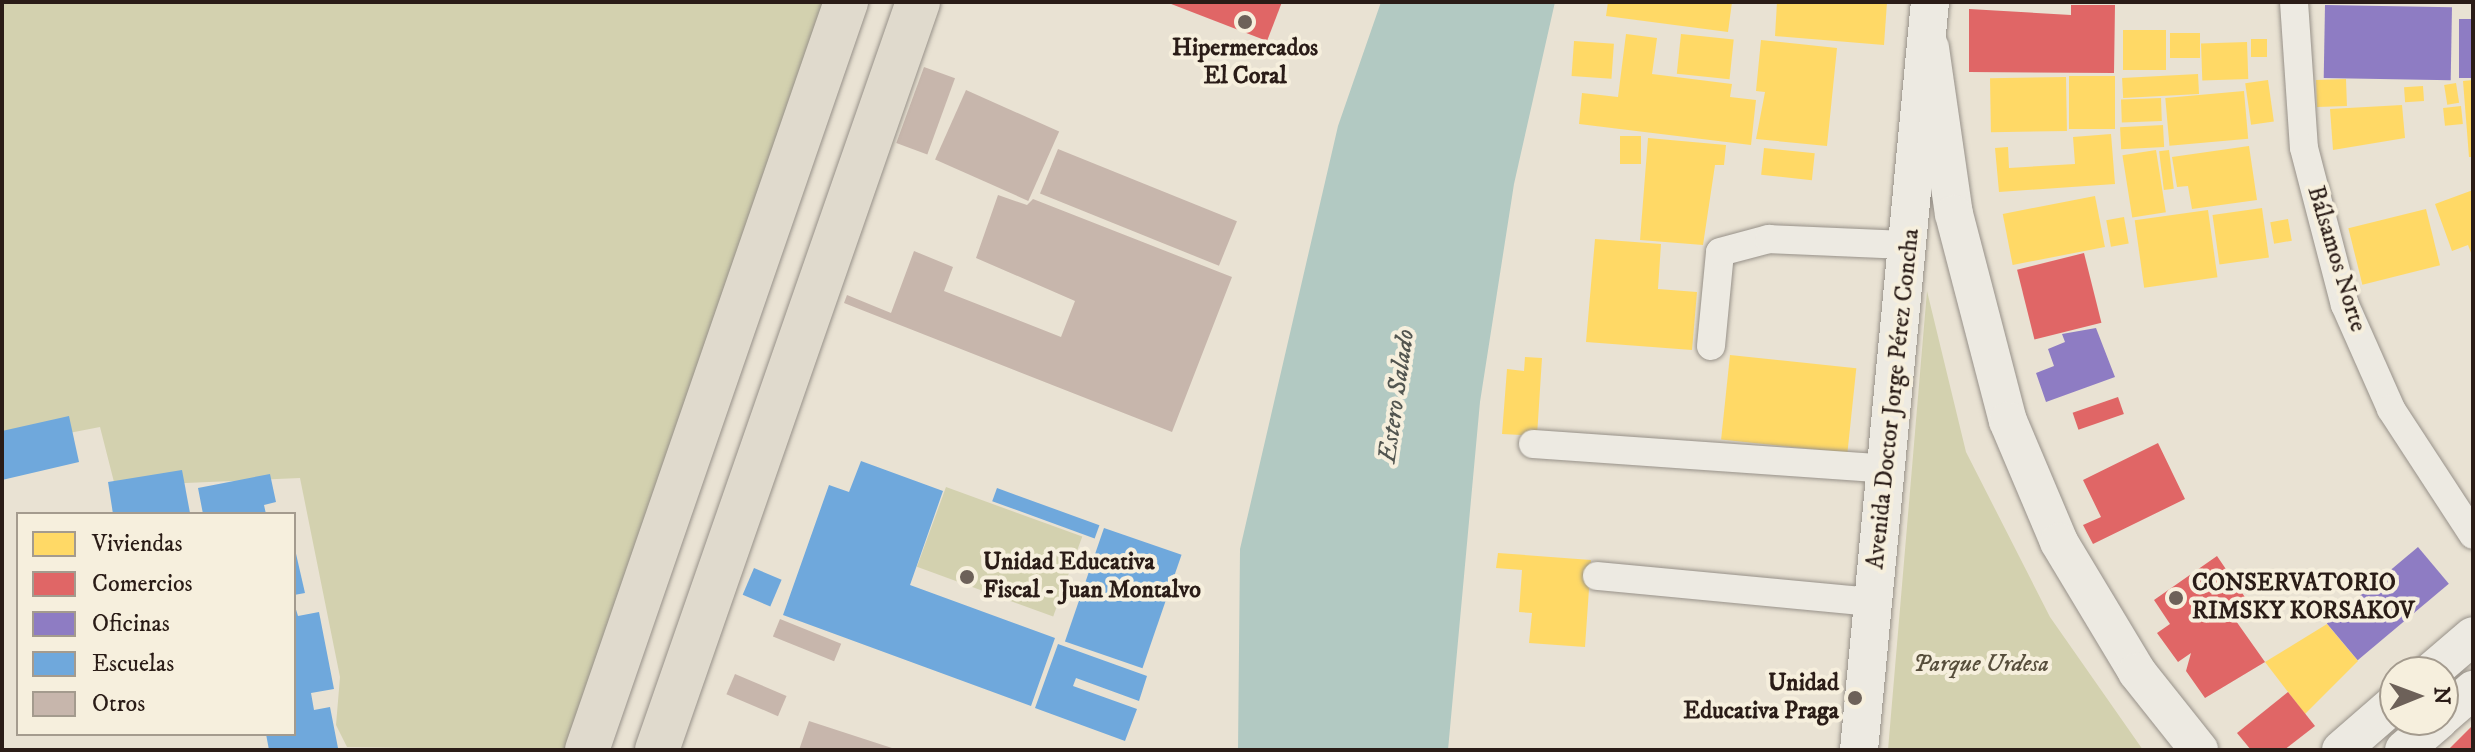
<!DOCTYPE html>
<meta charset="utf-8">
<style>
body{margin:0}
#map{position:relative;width:2475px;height:752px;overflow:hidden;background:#e9e2d3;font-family:"IM FELL DW Pica",serif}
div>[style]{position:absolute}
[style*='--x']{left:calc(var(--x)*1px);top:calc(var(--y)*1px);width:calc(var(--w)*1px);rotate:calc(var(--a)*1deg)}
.green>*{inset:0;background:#d3d1af;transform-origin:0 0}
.water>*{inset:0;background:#b2c9c2}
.homes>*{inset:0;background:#ffd966;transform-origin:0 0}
.shops>*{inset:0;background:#e06666;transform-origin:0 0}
.offices>*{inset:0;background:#8e7cc3;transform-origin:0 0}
.schools>*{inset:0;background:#6fa8dc;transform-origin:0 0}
.building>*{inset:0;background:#c7b6ac;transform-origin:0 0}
.roads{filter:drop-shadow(0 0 2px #979189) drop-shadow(0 0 2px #979189)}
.street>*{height:28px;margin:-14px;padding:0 14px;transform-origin:14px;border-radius:14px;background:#edeae2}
.secondary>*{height:38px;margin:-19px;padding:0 19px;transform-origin:19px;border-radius:19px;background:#edeae2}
.primary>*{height:44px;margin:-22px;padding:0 22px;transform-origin:22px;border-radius:22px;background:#e0dacd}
.dots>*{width:22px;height:22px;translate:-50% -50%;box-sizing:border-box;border:4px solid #f6efdd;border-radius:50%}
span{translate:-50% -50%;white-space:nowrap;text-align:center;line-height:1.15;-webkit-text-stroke:8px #f6efdd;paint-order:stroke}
.poi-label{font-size:24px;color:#2a1c17;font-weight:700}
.left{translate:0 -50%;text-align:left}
.right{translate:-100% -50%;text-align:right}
.street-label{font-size:24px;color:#2a1c17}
.park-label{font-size:24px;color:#574e3c;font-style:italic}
.water-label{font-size:26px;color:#525550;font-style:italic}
.frame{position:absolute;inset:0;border:4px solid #2a1c17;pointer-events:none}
.legend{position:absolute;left:16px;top:512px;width:280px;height:224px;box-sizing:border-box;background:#f6efdd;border:2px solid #a49b8e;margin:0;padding:10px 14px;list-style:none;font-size:24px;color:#2a1c17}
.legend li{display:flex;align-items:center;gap:16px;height:40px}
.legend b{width:40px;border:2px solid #a49b8e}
.north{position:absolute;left:2379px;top:656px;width:80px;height:80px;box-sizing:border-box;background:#f6efdd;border:2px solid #a49b8e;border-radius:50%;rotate:89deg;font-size:22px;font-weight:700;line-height:32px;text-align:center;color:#2a1c17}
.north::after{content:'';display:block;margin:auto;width:28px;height:36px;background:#6d6159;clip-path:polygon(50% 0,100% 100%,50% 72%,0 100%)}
</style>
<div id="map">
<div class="green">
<div style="clip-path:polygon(2px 2px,833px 2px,571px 750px,347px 747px,336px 725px,340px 677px,300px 478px,115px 486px,100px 427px,2px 446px)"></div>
<div style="clip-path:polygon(1927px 291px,1966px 452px,2050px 617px,2143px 750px,1888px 750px)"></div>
<div style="left:946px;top:487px;width:145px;height:85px;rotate:20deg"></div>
</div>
<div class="water">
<div style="clip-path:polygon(1381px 2px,1555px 2px,1514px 184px,1480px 402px,1448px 750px,1238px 750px,1240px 549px,1338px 126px)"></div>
</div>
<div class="homes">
<div style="clip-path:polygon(1608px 2px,1732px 2px,1728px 32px,1606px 16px)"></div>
<div style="clip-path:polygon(1777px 2px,1887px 2px,1884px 45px,1775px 36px)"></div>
<div style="left:2166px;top:30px;width:40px;height:43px;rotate:90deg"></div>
<div style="left:2170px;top:33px;width:30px;height:25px"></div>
<div style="clip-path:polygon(1626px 34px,1657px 38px,1652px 74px,1732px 84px,1730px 97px,1756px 100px,1751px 145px,1579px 124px,1582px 93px,1618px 97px)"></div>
<div style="left:1681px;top:34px;width:53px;height:40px;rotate:6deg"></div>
<div style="left:2251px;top:39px;width:16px;height:18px"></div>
<div style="clip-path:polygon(1761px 40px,1837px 48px,1827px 146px,1756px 139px,1765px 92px,1756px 91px)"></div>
<div style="left:1574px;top:41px;width:40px;height:35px;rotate:4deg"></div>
<div style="left:2247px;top:42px;width:37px;height:46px;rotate:88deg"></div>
<div style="left:2198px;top:74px;width:20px;height:76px;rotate:87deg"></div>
<div style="left:2115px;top:76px;width:53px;height:46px;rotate:90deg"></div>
<div style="left:2066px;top:77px;width:54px;height:76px;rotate:89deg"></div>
<div style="left:2346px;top:79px;width:27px;height:30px;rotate:88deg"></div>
<div style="left:2268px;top:80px;width:42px;height:23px;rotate:82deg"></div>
<div style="clip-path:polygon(2473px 80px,2473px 157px,2469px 157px,2463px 81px)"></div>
<div style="left:2456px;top:83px;width:20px;height:12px;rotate:81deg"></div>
<div style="left:2423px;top:86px;width:15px;height:19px;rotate:86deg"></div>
<div style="left:2244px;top:91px;width:48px;height:79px;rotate:85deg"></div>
<div style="left:2161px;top:98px;width:23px;height:40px;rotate:88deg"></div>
<div style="clip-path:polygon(2402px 105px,2405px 138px,2333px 150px,2330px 109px)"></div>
<div style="left:2461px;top:106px;width:18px;height:18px;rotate:84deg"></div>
<div style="left:2163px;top:125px;width:22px;height:43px;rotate:87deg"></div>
<div style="clip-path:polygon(2111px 134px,2115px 184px,1999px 192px,1995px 148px,2008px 147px,2009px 168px,2075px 164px,2073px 137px)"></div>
<div style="left:1620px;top:136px;width:21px;height:28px"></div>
<div style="clip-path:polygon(1648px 138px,1726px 145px,1724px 165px,1715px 165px,1703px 245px,1640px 240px)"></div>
<div style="clip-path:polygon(2249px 146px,2257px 200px,2192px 209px,2188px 186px,2177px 187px,2172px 157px)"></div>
<div style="left:1764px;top:148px;width:51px;height:27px;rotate:6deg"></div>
<div style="left:2156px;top:150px;width:63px;height:34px;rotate:81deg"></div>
<div style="left:2169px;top:150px;width:39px;height:10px;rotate:83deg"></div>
<div style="clip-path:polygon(2473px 190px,2473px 258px,2468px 245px,2452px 251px,2435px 204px)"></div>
<div style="left:2095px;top:196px;width:52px;height:94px;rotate:79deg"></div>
<div style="left:2262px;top:208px;width:50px;height:50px;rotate:82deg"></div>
<div style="left:2426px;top:209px;width:58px;height:80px;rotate:76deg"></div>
<div style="left:2208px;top:210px;width:68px;height:74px;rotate:82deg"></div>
<div style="left:2124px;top:217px;width:27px;height:18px;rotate:80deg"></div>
<div style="left:2288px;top:219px;width:22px;height:18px;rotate:80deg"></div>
<div style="clip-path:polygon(1595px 239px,1661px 244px,1658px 289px,1697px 292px,1692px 350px,1586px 342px)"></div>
<div style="left:1730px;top:355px;width:127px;height:85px;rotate:6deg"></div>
<div style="clip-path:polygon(1525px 357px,1542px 358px,1537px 436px,1502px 434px,1507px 369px,1524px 371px)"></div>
<div style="clip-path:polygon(1498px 553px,1591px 560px,1585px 647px,1529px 643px,1532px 613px,1519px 612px,1522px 570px,1496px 568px)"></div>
<div style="clip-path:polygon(2327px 624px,2358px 661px,2305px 714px,2265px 662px)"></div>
</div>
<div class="shops">
<div style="clip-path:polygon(1166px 2px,1282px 2px,1267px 41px)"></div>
<div style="clip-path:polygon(2071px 5px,2115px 5px,2114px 73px,1969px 72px,1969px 9px,2071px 15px)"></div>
<div style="left:2084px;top:253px;width:72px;height:69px;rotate:76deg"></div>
<div style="left:2118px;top:397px;width:18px;height:48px;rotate:71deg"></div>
<div style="clip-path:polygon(2158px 443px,2185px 499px,2093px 544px,2083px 525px,2101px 517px,2083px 480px)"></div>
<div style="clip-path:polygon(2217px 556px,2253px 609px,2236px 621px,2265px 662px,2205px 698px,2186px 671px,2191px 653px,2178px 662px,2157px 633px,2170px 624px,2154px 600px)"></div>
<div style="clip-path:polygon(2288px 692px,2315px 726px,2284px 750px,2251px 750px,2237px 733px)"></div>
<div style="clip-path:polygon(2473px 725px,2473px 750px,2448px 750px)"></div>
</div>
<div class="offices">
<div style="left:2325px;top:5px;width:127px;height:73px;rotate:1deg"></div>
<div style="left:2459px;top:19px;width:14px;height:59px"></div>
<div style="clip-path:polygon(2096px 328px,2115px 377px,2046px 402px,2036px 373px,2054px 366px,2048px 349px,2065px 342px,2062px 334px)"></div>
<div style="left:2418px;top:547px;width:48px;height:119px;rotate:50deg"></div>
</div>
<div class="schools">
<div style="clip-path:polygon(69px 416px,79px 462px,2px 480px,2px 431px)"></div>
<div style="clip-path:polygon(861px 461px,943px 491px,910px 585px,1055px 638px,1031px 706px,783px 615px,829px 485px,849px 492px)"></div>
<div style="clip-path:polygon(182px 470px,190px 513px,113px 514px,108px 482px)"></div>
<div style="clip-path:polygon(270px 474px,276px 502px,264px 505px,266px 514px,203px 514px,198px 488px)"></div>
<div style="left:997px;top:488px;width:109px;height:14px;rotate:20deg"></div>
<div style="left:1104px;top:528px;width:82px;height:120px;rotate:19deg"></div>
<div style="clip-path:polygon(294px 545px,305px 593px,294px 595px)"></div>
<div style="left:754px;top:568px;width:30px;height:29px;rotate:23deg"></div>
<div style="clip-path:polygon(294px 603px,298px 616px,319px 612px,334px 689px,311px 693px,314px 710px,330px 707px,338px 748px,269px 750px,266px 734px,294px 734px)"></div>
<div style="clip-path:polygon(1058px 644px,1147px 676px,1139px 701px,1076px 678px,1073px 686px,1137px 709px,1125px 741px,1035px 708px)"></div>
</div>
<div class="building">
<div style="left:924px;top:67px;width:33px;height:81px;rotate:20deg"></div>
<div style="left:966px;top:90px;width:102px;height:76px;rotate:24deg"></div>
<div style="left:1058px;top:149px;width:193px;height:48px;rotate:22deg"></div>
<div style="clip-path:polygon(998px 195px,1027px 205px,1033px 199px,1232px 277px,1172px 432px,844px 303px,847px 295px,891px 313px,914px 251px,953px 267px,944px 291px,1061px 337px,1075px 301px,976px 258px)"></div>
<div style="left:780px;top:619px;width:66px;height:19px;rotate:22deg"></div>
<div style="left:735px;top:674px;width:56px;height:22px;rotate:23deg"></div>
<div style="clip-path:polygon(809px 721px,895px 749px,895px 750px,799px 750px)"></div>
</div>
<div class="roads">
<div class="street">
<div style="--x:2294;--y:2;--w:146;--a:86.1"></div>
<div style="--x:2304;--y:148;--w:162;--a:75.4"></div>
<div style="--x:2345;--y:305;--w:114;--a:66.1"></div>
<div style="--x:2391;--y:409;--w:150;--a:56.9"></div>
<div style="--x:1711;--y:346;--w:94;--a:-84.5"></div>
<div style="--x:1720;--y:252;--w:51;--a:-14.9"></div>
<div style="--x:1769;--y:239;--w:140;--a:2.5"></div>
<div style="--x:1533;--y:444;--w:355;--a:4"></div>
<div style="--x:1597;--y:576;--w:278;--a:5.4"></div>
</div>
<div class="secondary">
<div style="--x:1930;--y:48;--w:168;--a:81.8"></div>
<div style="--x:1954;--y:214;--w:214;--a:75.4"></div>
<div style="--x:2008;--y:421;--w:131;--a:67.1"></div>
<div style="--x:2059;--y:542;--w:152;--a:59"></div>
<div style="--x:2137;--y:672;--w:100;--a:51.5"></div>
<div style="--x:2431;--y:672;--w:55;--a:-40.6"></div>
<div style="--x:2443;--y:716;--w:40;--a:-41"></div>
<div style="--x:1859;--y:750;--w:751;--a:-84.58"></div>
<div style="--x:2341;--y:750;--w:72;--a:-41"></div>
<div style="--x:2404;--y:750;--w:46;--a:-40.6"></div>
</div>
<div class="primary">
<div style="--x:587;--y:750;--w:792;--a:-70.9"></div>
<div style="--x:657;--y:750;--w:792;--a:-70.76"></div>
</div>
</div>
<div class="dots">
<div style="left:1245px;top:22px;background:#6d6159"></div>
<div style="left:967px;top:577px;background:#6d6159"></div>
<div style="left:2176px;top:598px;background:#6d6159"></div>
<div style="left:1855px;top:698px;background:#6d6159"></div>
</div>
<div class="poi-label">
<span style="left:1245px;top:63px">Hipermercados<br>El Coral</span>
<span class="left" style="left:983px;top:577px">Unidad Educativa<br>Fiscal - Juan Montalvo</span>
<span class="left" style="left:2192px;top:598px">CONSERVATORIO<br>RIMSKY KORSAKOV</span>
<span class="right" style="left:1839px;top:698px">Unidad<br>Educativa Praga</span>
</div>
<div class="street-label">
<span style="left:2336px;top:259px;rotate:73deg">Bálsamos Norte</span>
<span style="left:1894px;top:399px;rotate:-84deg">Avenida Doctor Jorge Pérez Concha</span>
</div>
<div class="park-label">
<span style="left:1981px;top:665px">Parque Urdesa</span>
</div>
<div class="water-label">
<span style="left:1397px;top:396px;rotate:-82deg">Estero Salado</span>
</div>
<div class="frame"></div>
<ul class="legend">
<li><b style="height:22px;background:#ffd966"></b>Viviendas</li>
<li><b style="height:22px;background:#e06666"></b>Comercios</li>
<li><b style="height:22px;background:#8e7cc3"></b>Oficinas</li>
<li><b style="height:22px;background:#6fa8dc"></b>Escuelas</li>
<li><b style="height:22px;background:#c7b6ac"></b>Otros</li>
</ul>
<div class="north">N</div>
</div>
